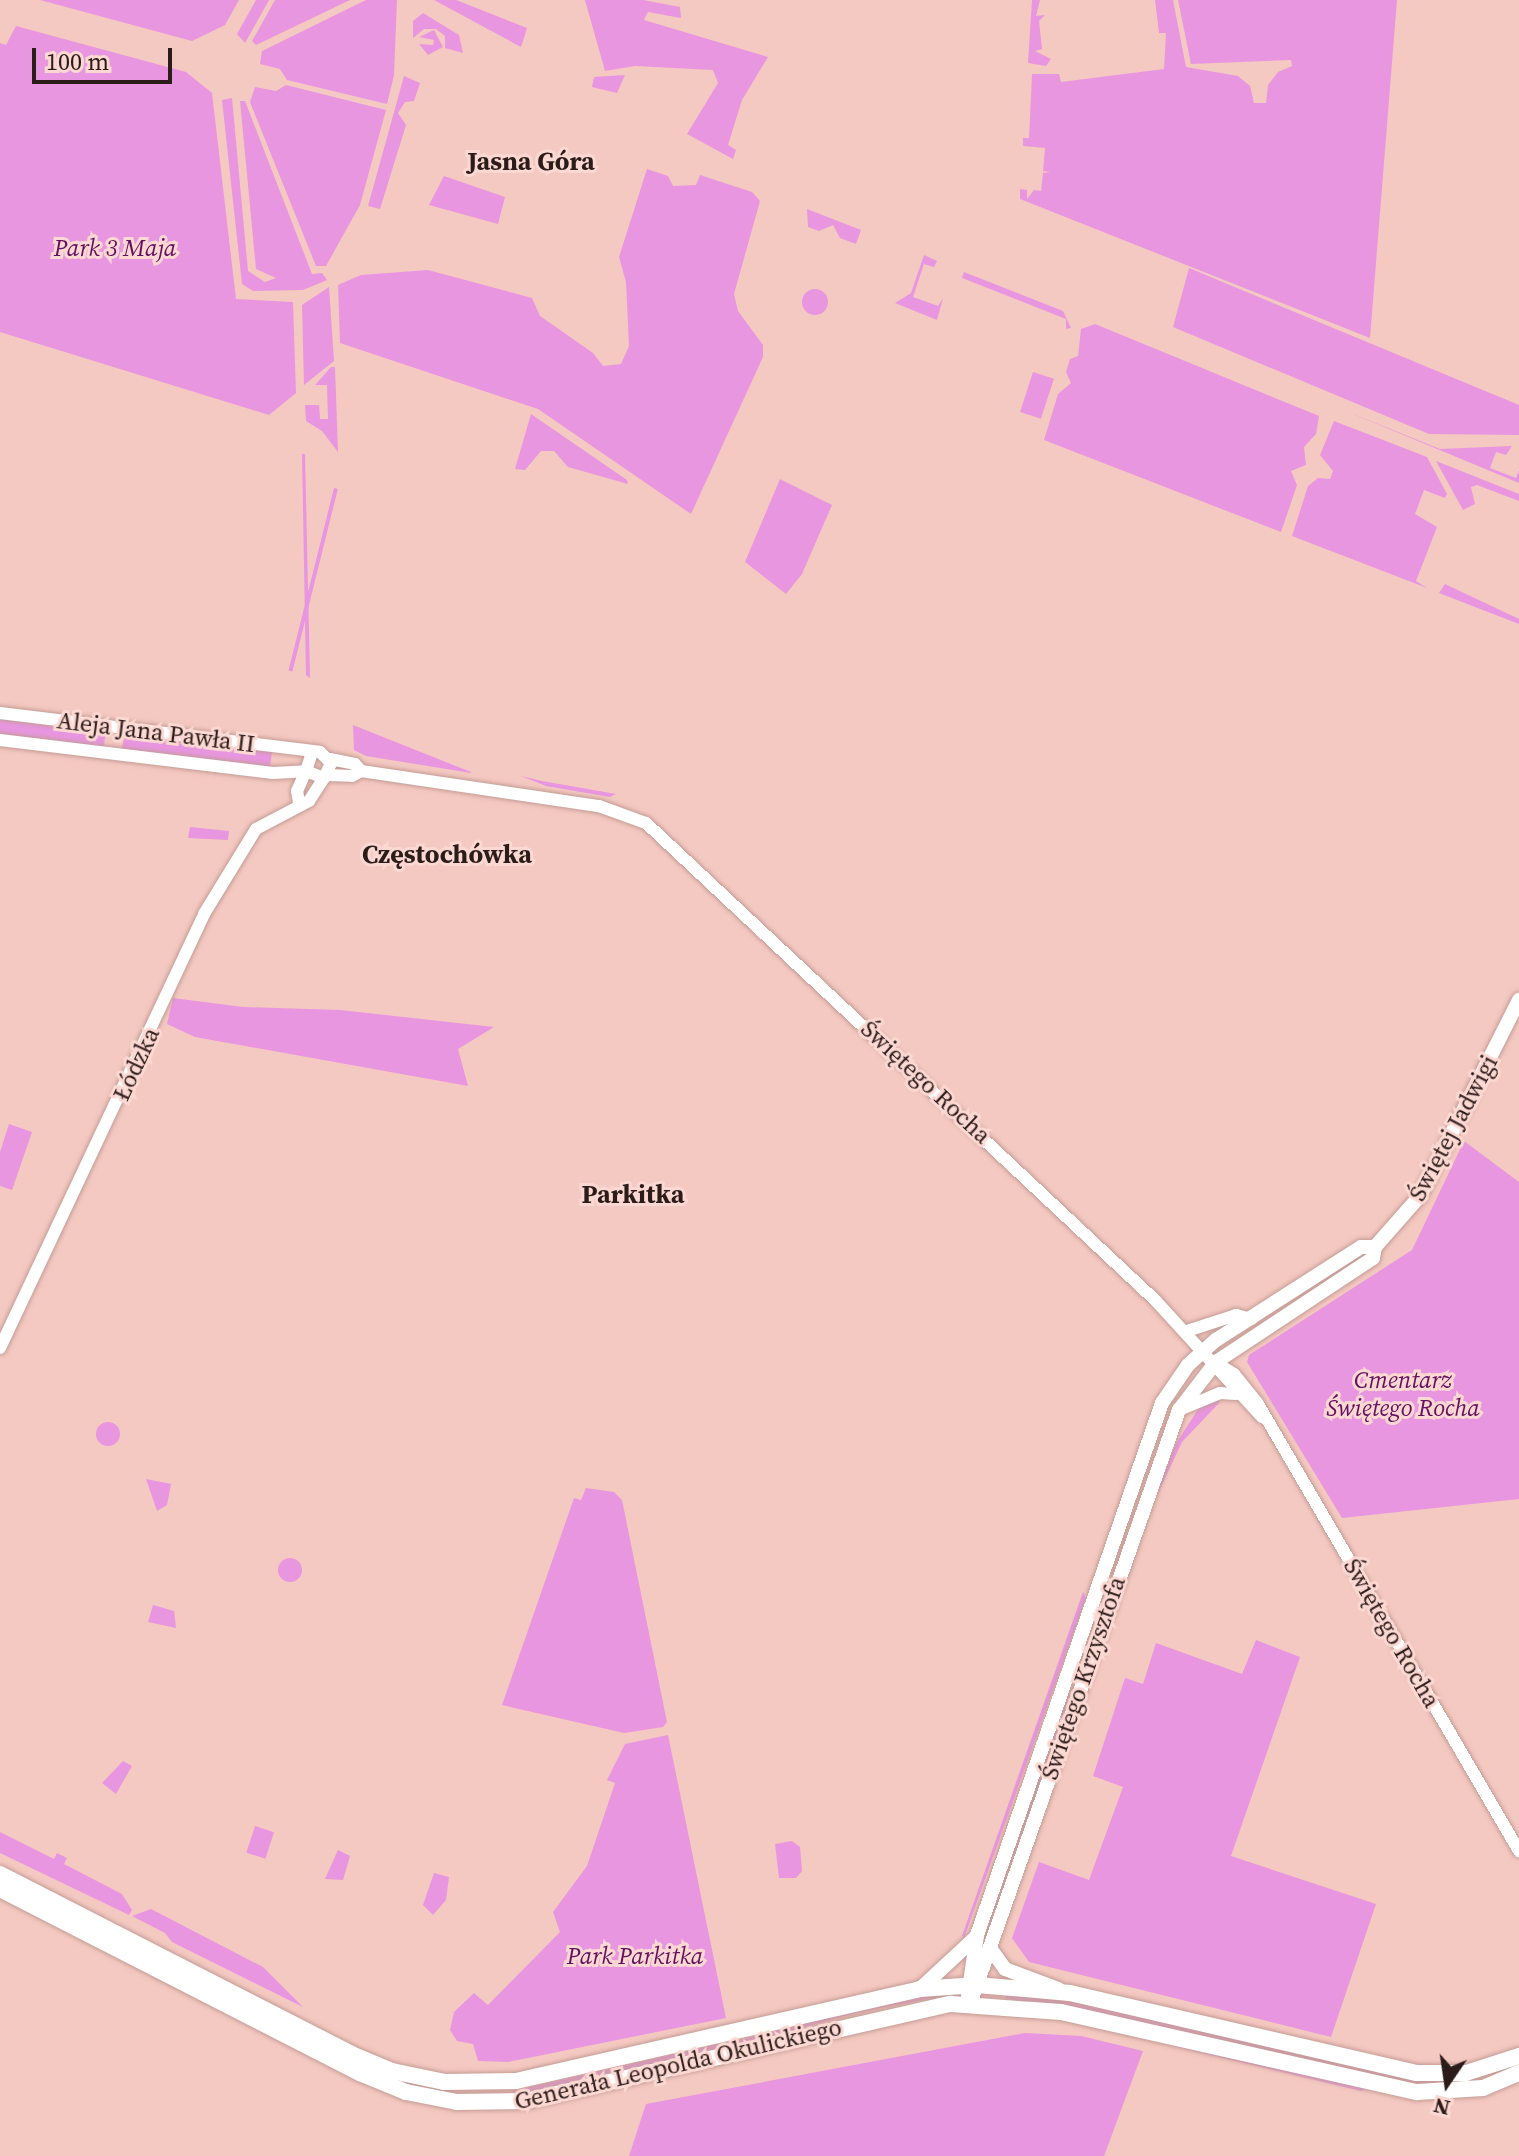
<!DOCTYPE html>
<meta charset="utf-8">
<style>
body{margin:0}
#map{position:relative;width:1519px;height:2156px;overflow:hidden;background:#f4c9c1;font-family:"Source Serif 4",serif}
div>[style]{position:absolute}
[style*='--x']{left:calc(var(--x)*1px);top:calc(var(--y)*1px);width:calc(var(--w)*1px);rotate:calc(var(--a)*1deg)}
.green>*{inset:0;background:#e896e0;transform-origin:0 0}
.round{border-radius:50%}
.roads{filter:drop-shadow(0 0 2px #c59c95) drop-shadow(0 0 2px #c59c95)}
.tertiary>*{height:12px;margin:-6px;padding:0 6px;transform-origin:6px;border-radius:6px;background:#fff}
.secondary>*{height:14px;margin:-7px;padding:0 7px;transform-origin:7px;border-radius:7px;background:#fff}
.primary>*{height:16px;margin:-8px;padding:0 8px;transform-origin:8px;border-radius:8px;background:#fff}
span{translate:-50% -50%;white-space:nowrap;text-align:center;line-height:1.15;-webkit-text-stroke:6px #fcd8d2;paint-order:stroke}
.park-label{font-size:24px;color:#651161;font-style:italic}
.street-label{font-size:24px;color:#2b1c19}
.neighbourhood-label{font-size:26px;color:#2b1c19;font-weight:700}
.north{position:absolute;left:1407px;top:2044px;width:80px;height:80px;-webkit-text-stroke:6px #fcd8d2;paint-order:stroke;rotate:193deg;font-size:22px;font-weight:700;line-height:32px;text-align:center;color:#2b1c19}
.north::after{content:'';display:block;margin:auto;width:28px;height:36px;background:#2b1c19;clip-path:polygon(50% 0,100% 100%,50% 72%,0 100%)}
.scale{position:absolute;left:32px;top:48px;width:140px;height:36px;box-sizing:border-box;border:4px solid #2b1c19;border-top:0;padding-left:10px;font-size:24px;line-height:28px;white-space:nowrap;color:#2b1c19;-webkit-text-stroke:6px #fcd8d2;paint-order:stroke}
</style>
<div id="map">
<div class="green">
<div style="clip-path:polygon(40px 0,239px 0,225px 25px,192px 41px)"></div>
<div style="clip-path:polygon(256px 0,269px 0,245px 43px,237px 34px)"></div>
<div style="clip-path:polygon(275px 0,350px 0,256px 45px,252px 41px)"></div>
<div style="clip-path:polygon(366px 0,397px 0,394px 75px,387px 104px,287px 80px,280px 69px,260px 64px,262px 51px)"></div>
<div style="clip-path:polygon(434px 0,456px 0,527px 28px,521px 47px)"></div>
<div style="clip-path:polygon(585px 0,643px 0,680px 7px,681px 18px,648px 12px,644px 20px,768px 57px,742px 100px,728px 145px,736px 150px,733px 159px,687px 134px,718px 83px,713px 70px,635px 66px,605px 71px)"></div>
<div style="clip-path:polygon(1032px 0,1040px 0,1036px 16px,1045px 15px,1039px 21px,1042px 49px,1035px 51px,1051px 59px,1046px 66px,1028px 63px)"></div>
<div style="clip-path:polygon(1155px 0,1173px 0,1186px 67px,1238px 76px,1250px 86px,1254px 103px,1266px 103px,1268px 85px,1278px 72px,1292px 66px,1291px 60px,1191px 64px,1178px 0,1397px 0,1370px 338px,1020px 199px,1020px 189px,1027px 190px,1027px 199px,1034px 190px,1041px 191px,1043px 173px,1050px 172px,1043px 171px,1045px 148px,1023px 146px,1023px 138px,1029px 138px,1032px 74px,1059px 74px,1061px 82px,1164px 69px,1166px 33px,1159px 33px)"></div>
<div style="clip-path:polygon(423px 13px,459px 35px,463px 53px,445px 48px,445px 36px,436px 29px,424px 29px,413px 38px,413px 21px)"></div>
<div style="clip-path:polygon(16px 26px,186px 72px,212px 93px,236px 299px,293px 302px,296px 393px,269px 415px,0 332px,0 43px,6px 45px)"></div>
<div style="clip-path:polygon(434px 30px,443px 47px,428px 55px,419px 44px,433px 45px,434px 40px,419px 37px)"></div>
<div style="clip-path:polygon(625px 75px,617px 93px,592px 87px,594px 77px)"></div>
<div style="clip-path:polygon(404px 76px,420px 83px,414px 101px,405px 102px,398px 113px,406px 125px,380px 209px,368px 206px)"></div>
<div style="clip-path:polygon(286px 85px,386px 110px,360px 205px,326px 266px,316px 266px,250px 102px,255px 87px,276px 91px)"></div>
<div style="clip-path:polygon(232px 98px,248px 271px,265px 282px,276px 278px,256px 269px,240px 101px,245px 101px,312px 274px,322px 273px,327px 280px,303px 290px,253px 291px,242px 284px,222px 100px)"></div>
<div style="clip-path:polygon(647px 169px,668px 176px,673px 186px,696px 185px,700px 175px,752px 192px,760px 201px,734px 294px,738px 311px,763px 345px,763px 357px,691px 514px,538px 409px,340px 343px,338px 285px,361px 275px,428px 270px,532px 298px,540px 316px,593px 353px,603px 366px,621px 364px,629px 346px,626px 282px,619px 257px)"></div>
<div style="clip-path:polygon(444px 176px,505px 197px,498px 224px,429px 205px)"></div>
<div style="clip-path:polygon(807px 209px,861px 230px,856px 244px,840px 238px,833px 225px,819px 231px,808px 227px)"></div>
<div style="clip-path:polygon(924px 255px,937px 261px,934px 267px,924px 264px,913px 297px,938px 306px,943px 298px,937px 320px,895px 303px,911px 293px)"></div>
<div style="clip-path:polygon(1189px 268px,1519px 405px,1519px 435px,1429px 434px,1173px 327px)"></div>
<div style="clip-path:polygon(964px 272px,1063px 311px,1071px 328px,1066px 329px,1066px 319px,962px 278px,957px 293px)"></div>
<div style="clip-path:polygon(329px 287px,334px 361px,304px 385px,302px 305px)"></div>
<div class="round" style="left:802px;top:289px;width:26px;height:26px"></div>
<div style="clip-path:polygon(1095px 324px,1319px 416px,1316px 434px,1304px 447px,1306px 465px,1291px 471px,1297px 485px,1281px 532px,1044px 440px,1058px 394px,1071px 383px,1066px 372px,1070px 359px,1078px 356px,1081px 329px)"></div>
<div style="clip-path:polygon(331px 367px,335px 367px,338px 452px,322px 431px,306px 421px,305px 405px,319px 405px,320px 419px,328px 419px,327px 385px,315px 385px)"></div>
<div style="left:1033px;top:372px;width:22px;height:42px;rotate:18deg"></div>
<div style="clip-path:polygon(1341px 409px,1440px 449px,1512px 446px,1506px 455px,1496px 452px,1490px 468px,1516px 478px,1519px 470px,1519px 483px)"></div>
<div style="clip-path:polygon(531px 414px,627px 480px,628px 484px,568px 467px,554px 451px,541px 451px,525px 470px,515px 469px)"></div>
<div style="clip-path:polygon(1334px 421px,1427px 457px,1447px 494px,1445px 498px,1424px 490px,1415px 514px,1437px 527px,1416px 581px,1427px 588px,1292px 536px,1308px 486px,1318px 478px,1330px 479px,1333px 471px,1320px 455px)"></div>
<div style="clip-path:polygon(302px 454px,305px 454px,310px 678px,306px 675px)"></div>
<div style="clip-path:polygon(1436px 461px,1519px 494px,1519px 501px,1477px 485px,1471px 487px,1475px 504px,1463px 510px)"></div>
<div style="clip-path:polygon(780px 479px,832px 505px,802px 574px,786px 594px,745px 562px)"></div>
<div style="left:334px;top:488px;width:4px;height:188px;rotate:14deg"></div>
<div style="clip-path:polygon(1445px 584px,1519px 619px,1519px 624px,1439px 593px)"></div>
<div style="clip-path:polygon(0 719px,100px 733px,105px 735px,104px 749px,0 735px)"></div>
<div style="clip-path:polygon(353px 725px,471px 772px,471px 773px,366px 756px,354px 750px)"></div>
<div style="clip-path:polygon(125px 736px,272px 751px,270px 768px,121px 750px)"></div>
<div style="clip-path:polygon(521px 776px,542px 781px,616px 794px,610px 797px,546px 786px)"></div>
<div style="clip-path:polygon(190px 827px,229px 831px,228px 840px,188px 838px)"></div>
<div style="clip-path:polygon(173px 998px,243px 1007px,340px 1010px,494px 1027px,458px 1049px,468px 1086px,195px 1037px,167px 1024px)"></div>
<div style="clip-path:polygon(9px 1124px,32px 1132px,12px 1190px,0 1186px,0 1152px)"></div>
<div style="clip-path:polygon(1464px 1141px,1519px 1182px,1519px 1499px,1342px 1518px,1247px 1362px,1249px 1355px,1412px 1250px)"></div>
<div style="clip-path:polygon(1217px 1398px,1220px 1402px,1182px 1442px,1153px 1504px,1175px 1445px,1199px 1408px)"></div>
<div class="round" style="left:96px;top:1422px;width:24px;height:24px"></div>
<div style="clip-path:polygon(146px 1479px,171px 1484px,167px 1505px,157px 1511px)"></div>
<div style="clip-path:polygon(586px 1488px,614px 1492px,622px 1500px,667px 1722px,663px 1727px,624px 1733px,502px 1705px,574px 1498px,581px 1500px)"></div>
<div class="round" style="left:278px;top:1558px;width:24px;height:24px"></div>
<div style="clip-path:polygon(1083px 1592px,1086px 1598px,964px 1938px,962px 1936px)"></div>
<div style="clip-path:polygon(153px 1605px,174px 1611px,176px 1628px,148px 1622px)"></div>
<div style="clip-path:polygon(1256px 1640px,1300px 1657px,1231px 1856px,1376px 1904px,1331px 2037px,1029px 1962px,1012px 1938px,1039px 1862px,1089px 1880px,1123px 1787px,1093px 1776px,1125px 1678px,1143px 1684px,1156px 1643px,1242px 1674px)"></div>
<div style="clip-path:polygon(1075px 1670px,1062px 1721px,1012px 1858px,1020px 1826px)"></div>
<div style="clip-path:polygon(668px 1735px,726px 2018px,508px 2062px,478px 2061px,473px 2044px,457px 2041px,450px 2030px,454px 2012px,474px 1993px,488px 2005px,560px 1932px,553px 1912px,587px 1866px,615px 1783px,607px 1780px,625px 1744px)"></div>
<div style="clip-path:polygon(123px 1761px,132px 1766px,116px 1794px,102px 1783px)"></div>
<div style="left:255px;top:1826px;width:20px;height:28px;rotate:18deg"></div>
<div style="clip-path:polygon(0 1832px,54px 1859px,57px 1853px,67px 1858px,64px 1864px,122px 1894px,132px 1910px,129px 1915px,0 1853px)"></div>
<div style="clip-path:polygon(792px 1841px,800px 1847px,802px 1871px,796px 1878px,779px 1878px,775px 1844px)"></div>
<div style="clip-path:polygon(338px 1850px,350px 1856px,343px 1880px,325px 1879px)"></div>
<div style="clip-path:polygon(434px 1873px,449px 1877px,446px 1900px,433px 1915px,423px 1905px)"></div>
<div style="clip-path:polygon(151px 1909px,263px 1967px,303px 2007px,172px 1942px,165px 1933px,132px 1916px)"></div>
<div style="clip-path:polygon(947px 1991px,948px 1995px,859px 2012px,740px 2045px,739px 2040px,904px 1998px)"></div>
<div style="clip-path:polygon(1006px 1991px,1034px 1994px,1451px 2083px,1417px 2087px,1005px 1998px)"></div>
<div style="clip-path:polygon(1086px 2025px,1368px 2088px,1361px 2091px)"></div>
<div style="clip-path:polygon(1025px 2033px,1081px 2036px,1143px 2051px,1104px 2156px,629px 2156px,646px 2104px)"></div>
<div style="clip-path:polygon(731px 2041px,732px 2047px,513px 2096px,513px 2091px)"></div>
</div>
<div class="roads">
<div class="tertiary">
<div style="--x:0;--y:713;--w:322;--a:6.9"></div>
<div style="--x:320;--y:752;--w:16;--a:45"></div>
<div style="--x:331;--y:763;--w:17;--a:115"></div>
<div style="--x:324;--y:778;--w:19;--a:-159"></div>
<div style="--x:306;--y:771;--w:19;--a:-72"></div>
<div style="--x:0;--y:740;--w:275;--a:6.9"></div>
<div style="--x:273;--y:773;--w:33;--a:-3"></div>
<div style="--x:330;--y:759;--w:25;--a:11"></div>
<div style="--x:355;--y:764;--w:9;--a:49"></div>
<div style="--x:361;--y:771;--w:241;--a:8.4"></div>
<div style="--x:599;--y:806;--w:50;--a:19.9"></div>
<div style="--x:646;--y:823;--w:699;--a:43.14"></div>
<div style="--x:1156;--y:1301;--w:157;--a:47.6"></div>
<div style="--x:327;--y:775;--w:25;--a:2"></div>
<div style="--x:352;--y:776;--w:10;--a:-29"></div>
<div style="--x:299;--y:803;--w:12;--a:-99"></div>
<div style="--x:297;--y:791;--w:22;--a:-66"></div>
<div style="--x:1187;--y:1331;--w:52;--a:-18.1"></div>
<div style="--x:1236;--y:1315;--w:16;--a:15"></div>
<div style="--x:0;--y:1348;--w:480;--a:-64.8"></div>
<div style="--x:204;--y:914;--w:100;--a:-58.5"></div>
<div style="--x:256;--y:829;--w:60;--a:-27.8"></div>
<div style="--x:309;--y:801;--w:27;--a:-57"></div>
<div style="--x:1218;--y:1364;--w:19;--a:32"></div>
<div style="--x:1234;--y:1374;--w:38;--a:51"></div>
<div style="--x:1258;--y:1404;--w:518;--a:59.72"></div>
<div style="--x:1179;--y:1410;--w:44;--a:-22.5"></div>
<div style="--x:1220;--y:1393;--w:16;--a:4"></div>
</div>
<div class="secondary">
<div style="--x:990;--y:1948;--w:26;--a:54"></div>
<div style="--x:1005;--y:1969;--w:57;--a:20.7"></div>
<div style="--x:920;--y:1989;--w:78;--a:-42.9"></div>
<div style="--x:968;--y:1996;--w:62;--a:-81.6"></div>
<div style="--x:977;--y:1935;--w:563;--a:-70.83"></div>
<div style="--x:1162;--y:1403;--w:46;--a:-55.6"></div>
<div style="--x:1188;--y:1365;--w:38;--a:-42"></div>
<div style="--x:1216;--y:1340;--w:172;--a:-32.7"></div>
<div style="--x:1361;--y:1247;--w:14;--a:0"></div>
<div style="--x:970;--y:2004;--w:630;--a:-70.62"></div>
<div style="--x:1179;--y:1410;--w:61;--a:-52.4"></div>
<div style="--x:1216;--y:1362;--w:188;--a:-33.5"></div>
<div style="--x:1373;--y:1258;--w:11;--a:-80"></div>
<div style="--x:1375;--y:1247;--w:68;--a:-48.6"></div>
<div style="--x:1420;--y:1196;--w:220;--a:-63.2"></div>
</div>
<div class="primary">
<div style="--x:0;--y:1874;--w:394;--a:27.1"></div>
<div style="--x:351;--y:2054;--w:44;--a:22.5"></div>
<div style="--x:392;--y:2071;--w:53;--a:11.9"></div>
<div style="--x:444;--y:2082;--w:72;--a:-0.8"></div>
<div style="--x:516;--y:2081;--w:414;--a:-12.8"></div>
<div style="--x:920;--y:1989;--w:57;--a:-4"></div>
<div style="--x:977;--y:1985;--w:93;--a:4.9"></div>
<div style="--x:1070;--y:1993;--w:356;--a:13"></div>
<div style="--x:1417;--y:2073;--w:49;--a:0"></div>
<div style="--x:1466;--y:2073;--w:56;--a:-17.8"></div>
<div style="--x:0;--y:1889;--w:404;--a:27.1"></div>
<div style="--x:360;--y:2073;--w:50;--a:22.4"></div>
<div style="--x:406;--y:2092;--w:52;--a:11.1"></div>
<div style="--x:457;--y:2102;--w:69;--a:-0.8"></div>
<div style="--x:526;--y:2101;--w:436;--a:-12.9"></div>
<div style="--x:951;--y:2004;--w:110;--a:4.2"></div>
<div style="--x:1061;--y:2012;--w:365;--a:12.7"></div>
<div style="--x:1417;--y:2092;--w:66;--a:-3.5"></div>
<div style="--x:1483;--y:2088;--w:39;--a:-23"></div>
</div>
</div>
<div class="park-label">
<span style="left:115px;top:248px">Park 3 Maja</span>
<span style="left:1403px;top:1394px">Cmentarz<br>Świętego Rocha</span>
<span style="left:635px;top:1956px">Park Parkitka</span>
</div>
<div class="street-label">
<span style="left:156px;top:732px;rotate:7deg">Aleja Jana Pawła II</span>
<span style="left:136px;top:1064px;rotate:-65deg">Łódzka</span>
<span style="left:926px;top:1082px;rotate:43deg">Świętego Rocha</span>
<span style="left:1453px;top:1128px;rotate:-62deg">Świętej Jadwigi</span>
<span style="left:1392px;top:1633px;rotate:60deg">Świętego Rocha</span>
<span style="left:1083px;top:1678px;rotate:-71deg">Świętego Krzysztofa</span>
<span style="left:678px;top:2064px;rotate:-13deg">Generała Leopolda Okulickiego</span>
</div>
<div class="neighbourhood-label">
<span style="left:531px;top:162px">Jasna Góra</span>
<span style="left:447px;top:855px">Częstochówka</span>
<span style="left:633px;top:1195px">Parkitka</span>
</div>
<div class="north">N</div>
<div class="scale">100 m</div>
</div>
